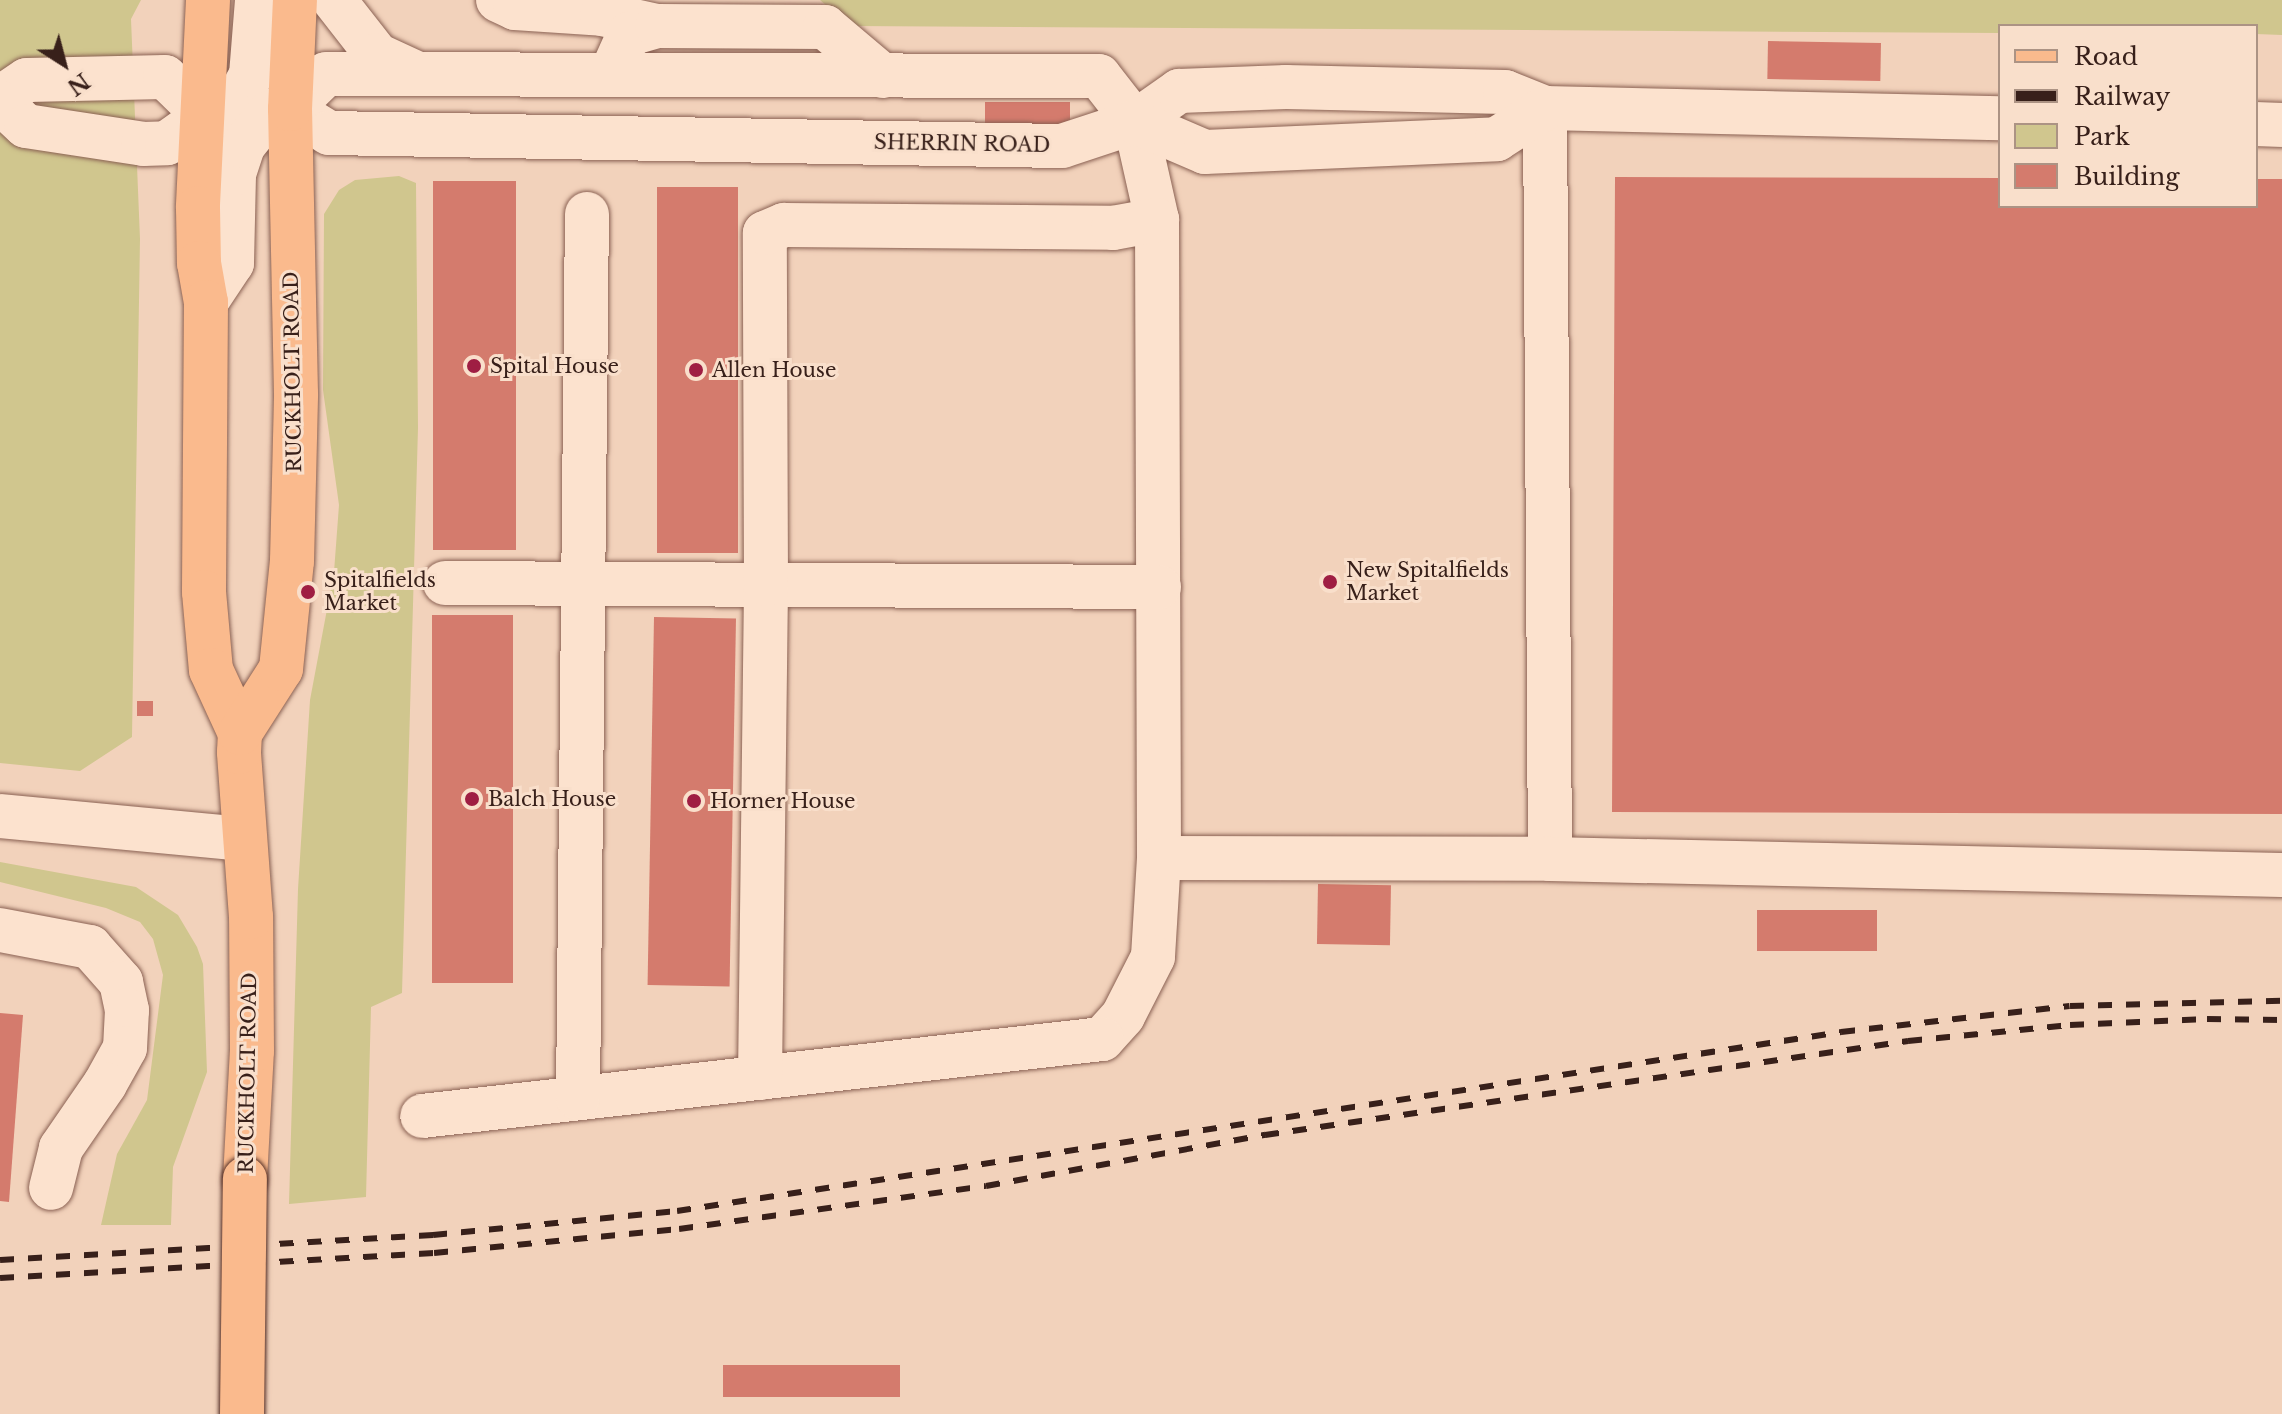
<!DOCTYPE html>
<style>
body{margin:0}
#map{position:relative;width:2282px;height:1414px;overflow:hidden;background:#f2d2bb;font-family:"Libre Baskerville",serif}
div>[style]{position:absolute}
[style*='--x']{left:calc(var(--x)*1px);top:calc(var(--y)*1px);width:calc(var(--w)*1px);rotate:calc(var(--a)*1deg)}
.green>*{inset:0;background:#d0c68e}
.building>*{inset:0;background:#d47b6d;transform-origin:0 0}
.roads{filter:drop-shadow(0 0 2px #8a6153) drop-shadow(0 0 2px #8a6153)}
.minor>*{height:44px;margin:-22px;padding:0 22px;transform-origin:22px;border-radius:22px;background:#fce2ce}
.major>*{height:44px;margin:-22px;padding:0 22px;transform-origin:22px;border-radius:22px;background:#faba8d}
.rail>*{height:6px;margin-top:-3px;transform-origin:0;background:repeating-linear-gradient(90deg,#38201a 0 14px,transparent 0 28px)}
.bridges{filter:drop-shadow(0 0 2px #573128) drop-shadow(0 0 2px #573128)}
.major-bridge>*{height:44px;margin:-22px;padding:0 22px;transform-origin:22px;border-radius:22px;background:#faba8d}
.dots>*{width:22px;height:22px;translate:-50% -50%;box-sizing:border-box;border:4px solid #f9dfcb;border-radius:50%}
span{translate:-50% -50%;white-space:nowrap;text-align:center;line-height:1.15;-webkit-text-stroke:6px #f9dfcb;paint-order:stroke}
.street-label{font-size:20px;color:#38201a}
.poi-label{font-size:20px;color:#38201a}
.left{translate:0 -50%;text-align:left}
.legend{position:absolute;left:1998px;top:24px;width:260px;height:184px;box-sizing:border-box;background:#f9dfcb;border:2px solid #ac9384;margin:0;padding:10px 14px;list-style:none;font-size:24px;color:#38201a}
.legend li{display:flex;align-items:center;gap:16px;height:40px}
.legend b{width:40px;border:2px solid #ac9384}
.north{position:absolute;left:24px;top:24px;width:80px;height:80px;-webkit-text-stroke:6px #f9dfcb;paint-order:stroke;rotate:144deg;font-size:22px;font-weight:700;line-height:32px;text-align:center;color:#38201a}
.north::after{content:'';display:block;margin:auto;width:28px;height:36px;background:#38201a;clip-path:polygon(50% 0,100% 100%,50% 72%,0 100%)}
</style>
<div id="map">
<div class="green">
<div style="clip-path:polygon(0 0,141px 0,131px 19px,140px 239px,132px 737px,80px 771px,0 763px)"></div>
<div style="clip-path:polygon(820px 0,2282px 0,2282px 35px,2256px 34px,2256px 26px,2000px 26px,2000px 33px,850px 26px)"></div>
<div style="clip-path:polygon(399px 176px,416px 183px,418px 428px,402px 993px,371px 1007px,366px 1197px,289px 1204px,298px 889px,310px 700px,334px 572px,339px 505px,323px 390px,324px 214px,339px 190px,355px 180px)"></div>
<div style="clip-path:polygon(0 862px,136px 887px,178px 915px,197px 947px,203px 964px,207px 1072px,173px 1167px,171px 1225px,101px 1225px,117px 1154px,147px 1100px,163px 975px,153px 939px,140px 922px,106px 908px,0 882px)"></div>
</div>
<div class="building">
<div style="left:1768px;top:41px;width:113px;height:38px;rotate:1deg"></div>
<div style="left:985px;top:102px;width:85px;height:31px"></div>
<div style="clip-path:polygon(1615px 177px,2000px 178px,2000px 206px,2256px 206px,2256px 179px,2282px 179px,2282px 814px,1612px 812px)"></div>
<div style="left:433px;top:181px;width:83px;height:369px"></div>
<div style="left:657px;top:187px;width:81px;height:366px"></div>
<div style="left:432px;top:615px;width:81px;height:368px"></div>
<div style="left:654px;top:617px;width:82px;height:368px;rotate:1deg"></div>
<div style="left:137px;top:701px;width:16px;height:15px"></div>
<div style="left:1318px;top:884px;width:73px;height:60px;rotate:1deg"></div>
<div style="left:1757px;top:910px;width:120px;height:41px"></div>
<div style="clip-path:polygon(0 1013px,23px 1015px,9px 1202px,0 1201px)"></div>
<div style="left:900px;top:1365px;width:32px;height:177px;rotate:90deg"></div>
</div>
<div class="roads">
<div class="minor">
<div style="--x:334;--y:0;--w:70;--a:52"></div>
<div style="--x:377;--y:55;--w:43;--a:24.8"></div>
<div style="--x:498;--y:0;--w:19;--a:25"></div>
<div style="--x:515;--y:8;--w:87;--a:3.9"></div>
<div style="--x:602;--y:14;--w:56;--a:12.3"></div>
<div style="--x:611;--y:74;--w:44;--a:-65.8"></div>
<div style="--x:629;--y:34;--w:29;--a:-16"></div>
<div style="--x:657;--y:26;--w:168;--a:0.3"></div>
<div style="--x:825;--y:27;--w:76;--a:40.2"></div>
<div style="--x:0;--y:98;--w:32;--a:-34"></div>
<div style="--x:27;--y:80;--w:138;--a:-1.2"></div>
<div style="--x:165;--y:77;--w:56;--a:44.3"></div>
<div style="--x:0;--y:102;--w:35;--a:43"></div>
<div style="--x:26;--y:126;--w:118;--a:8.7"></div>
<div style="--x:143;--y:144;--w:24;--a:-2"></div>
<div style="--x:167;--y:143;--w:47;--a:-35.4"></div>
<div style="--x:205;--y:116;--w:85;--a:-4.7"></div>
<div style="--x:1545;--y:108;--w:751;--a:89.62"></div>
<div style="--x:290;--y:109;--w:50;--a:-44.2"></div>
<div style="--x:326;--y:74;--w:773;--a:0.15"></div>
<div style="--x:1099;--y:76;--w:58;--a:52"></div>
<div style="--x:1135;--y:122;--w:100;--a:77.3"></div>
<div style="--x:1157;--y:220;--w:638;--a:89.82"></div>
<div style="--x:1159;--y:858;--w:99;--a:93.5"></div>
<div style="--x:1153;--y:957;--w:66;--a:117"></div>
<div style="--x:1123;--y:1016;--w:31;--a:132"></div>
<div style="--x:1102;--y:1039;--w:684;--a:173.54"></div>
<div style="--x:290;--y:109;--w:46;--a:31.6"></div>
<div style="--x:329;--y:133;--w:733;--a:1.02"></div>
<div style="--x:1062;--y:146;--w:77;--a:-18.2"></div>
<div style="--x:1135;--y:122;--w:54;--a:-35.2"></div>
<div style="--x:1179;--y:91;--w:107;--a:-2.1"></div>
<div style="--x:1286;--y:87;--w:219;--a:1.3"></div>
<div style="--x:1505;--y:92;--w:43;--a:21.8"></div>
<div style="--x:1545;--y:108;--w:455;--a:1.3"></div>
<div style="--x:229;--y:115;--w:46;--a:-61.2"></div>
<div style="--x:251;--y:75;--w:75;--a:-85.4"></div>
<div style="--x:1135;--y:122;--w:76;--a:23.2"></div>
<div style="--x:1205;--y:152;--w:292;--a:-2.5"></div>
<div style="--x:1497;--y:139;--w:57;--a:-32.9"></div>
<div style="--x:2256;--y:124;--w:26;--a:2"></div>
<div style="--x:206;--y:302;--w:47;--a:-56.3"></div>
<div style="--x:232;--y:263;--w:89;--a:-88.7"></div>
<div style="--x:234;--y:174;--w:29;--a:-72"></div>
<div style="--x:243;--y:146;--w:43;--a:-51.5"></div>
<div style="--x:445;--y:583;--w:714;--a:0.32"></div>
<div style="--x:0;--y:816;--w:245;--a:5.4"></div>
<div style="--x:1159;--y:858;--w:391;--a:0.1"></div>
<div style="--x:1550;--y:859;--w:732;--a:1.25"></div>
<div style="--x:0;--y:930;--w:92;--a:10.7"></div>
<div style="--x:90;--y:947;--w:47;--a:48.5"></div>
<div style="--x:121;--y:982;--w:29;--a:78"></div>
<div style="--x:127;--y:1010;--w:38;--a:93"></div>
<div style="--x:125;--y:1048;--w:41;--a:119.1"></div>
<div style="--x:105;--y:1084;--w:78;--a:124.5"></div>
<div style="--x:61;--y:1148;--w:41;--a:104"></div>
<div style="--x:760;--y:1078;--w:494;--a:-89.3"></div>
<div style="--x:766;--y:584;--w:351;--a:-90.2"></div>
<div style="--x:765;--y:233;--w:21;--a:-23"></div>
<div style="--x:784;--y:225;--w:329;--a:0.5"></div>
<div style="--x:1113;--y:228;--w:45;--a:-10.3"></div>
<div style="--x:578;--y:1098;--w:884;--a:-89.42"></div>
</div>
<div class="major">
<div style="--x:208;--y:0;--w:208;--a:92.8"></div>
<div style="--x:198;--y:208;--w:55;--a:89"></div>
<div style="--x:199;--y:263;--w:40;--a:80"></div>
<div style="--x:206;--y:302;--w:290;--a:90.4"></div>
<div style="--x:204;--y:592;--w:78;--a:84.9"></div>
<div style="--x:211;--y:670;--w:69;--a:65.3"></div>
<div style="--x:245;--y:1179;--w:128;--a:-86.9"></div>
<div style="--x:252;--y:1051;--w:134;--a:-90.4"></div>
<div style="--x:251;--y:917;--w:165;--a:-94.2"></div>
<div style="--x:239;--y:752;--w:19;--a:-87"></div>
<div style="--x:240;--y:733;--w:76;--a:-57.4"></div>
<div style="--x:281;--y:669;--w:109;--a:-84.2"></div>
<div style="--x:292;--y:561;--w:167;--a:-88.6"></div>
<div style="--x:296;--y:394;--w:285;--a:-91.2"></div>
<div style="--x:290;--y:109;--w:109;--a:-87.4"></div>
</div>
</div>
<div class="rail">
<div style="--x:0;--y:1260;--w:434;--a:-3.3"></div>
<div style="--x:433;--y:1235;--w:245;--a:-5.6"></div>
<div style="--x:677;--y:1211;--w:1178;--a:-8.74"></div>
<div style="--x:1841;--y:1032;--w:230;--a:-6.5"></div>
<div style="--x:2070;--y:1006;--w:212;--a:-1.4"></div>
<div style="--x:0;--y:1278;--w:435;--a:-3.3"></div>
<div style="--x:434;--y:1253;--w:246;--a:-5.6"></div>
<div style="--x:679;--y:1229;--w:310;--a:-8"></div>
<div style="--x:986;--y:1186;--w:284;--a:-10.4"></div>
<div style="--x:1265;--y:1135;--w:650;--a:-8.32"></div>
<div style="--x:1908;--y:1041;--w:163;--a:-5.6"></div>
<div style="--x:2070;--y:1025;--w:137;--a:-2.5"></div>
<div style="--x:2207;--y:1019;--w:75;--a:0.8"></div>
</div>
<div class="bridges">
<div class="major-bridge">
<div style="--x:242;--y:1414;--w:235;--a:-89.3"></div>
</div>
</div>
<div class="dots">
<div style="left:474px;top:366px;background:#9f1e43"></div>
<div style="left:696px;top:370px;background:#9f1e43"></div>
<div style="left:1330px;top:582px;background:#9f1e43"></div>
<div style="left:308px;top:592px;background:#9f1e43"></div>
<div style="left:472px;top:799px;background:#9f1e43"></div>
<div style="left:694px;top:801px;background:#9f1e43"></div>
</div>
<div class="street-label">
<span style="left:962px;top:144px;rotate:1deg">SHERRIN ROAD</span>
<span style="left:293px;top:372px;rotate:-91deg">RUCKHOLT ROAD</span>
<span style="left:248px;top:1073px;rotate:-89deg">RUCKHOLT ROAD</span>
</div>
<div class="poi-label">
<span class="left" style="left:490px;top:366px">Spital House</span>
<span class="left" style="left:712px;top:370px">Allen House</span>
<span class="left" style="left:1346px;top:582px">New Spitalfields<br>Market</span>
<span class="left" style="left:324px;top:592px">Spitalfields<br>Market</span>
<span class="left" style="left:488px;top:799px">Balch House</span>
<span class="left" style="left:710px;top:801px">Horner House</span>
</div>
<ul class="legend">
<li><b style="height:10px;background:#faba8d"></b>Road</li>
<li><b style="height:10px;background:#38201a"></b>Railway</li>
<li><b style="height:22px;background:#d0c68e"></b>Park</li>
<li><b style="height:22px;background:#d47b6d"></b>Building</li>
</ul>
<div class="north">N</div>
</div>
